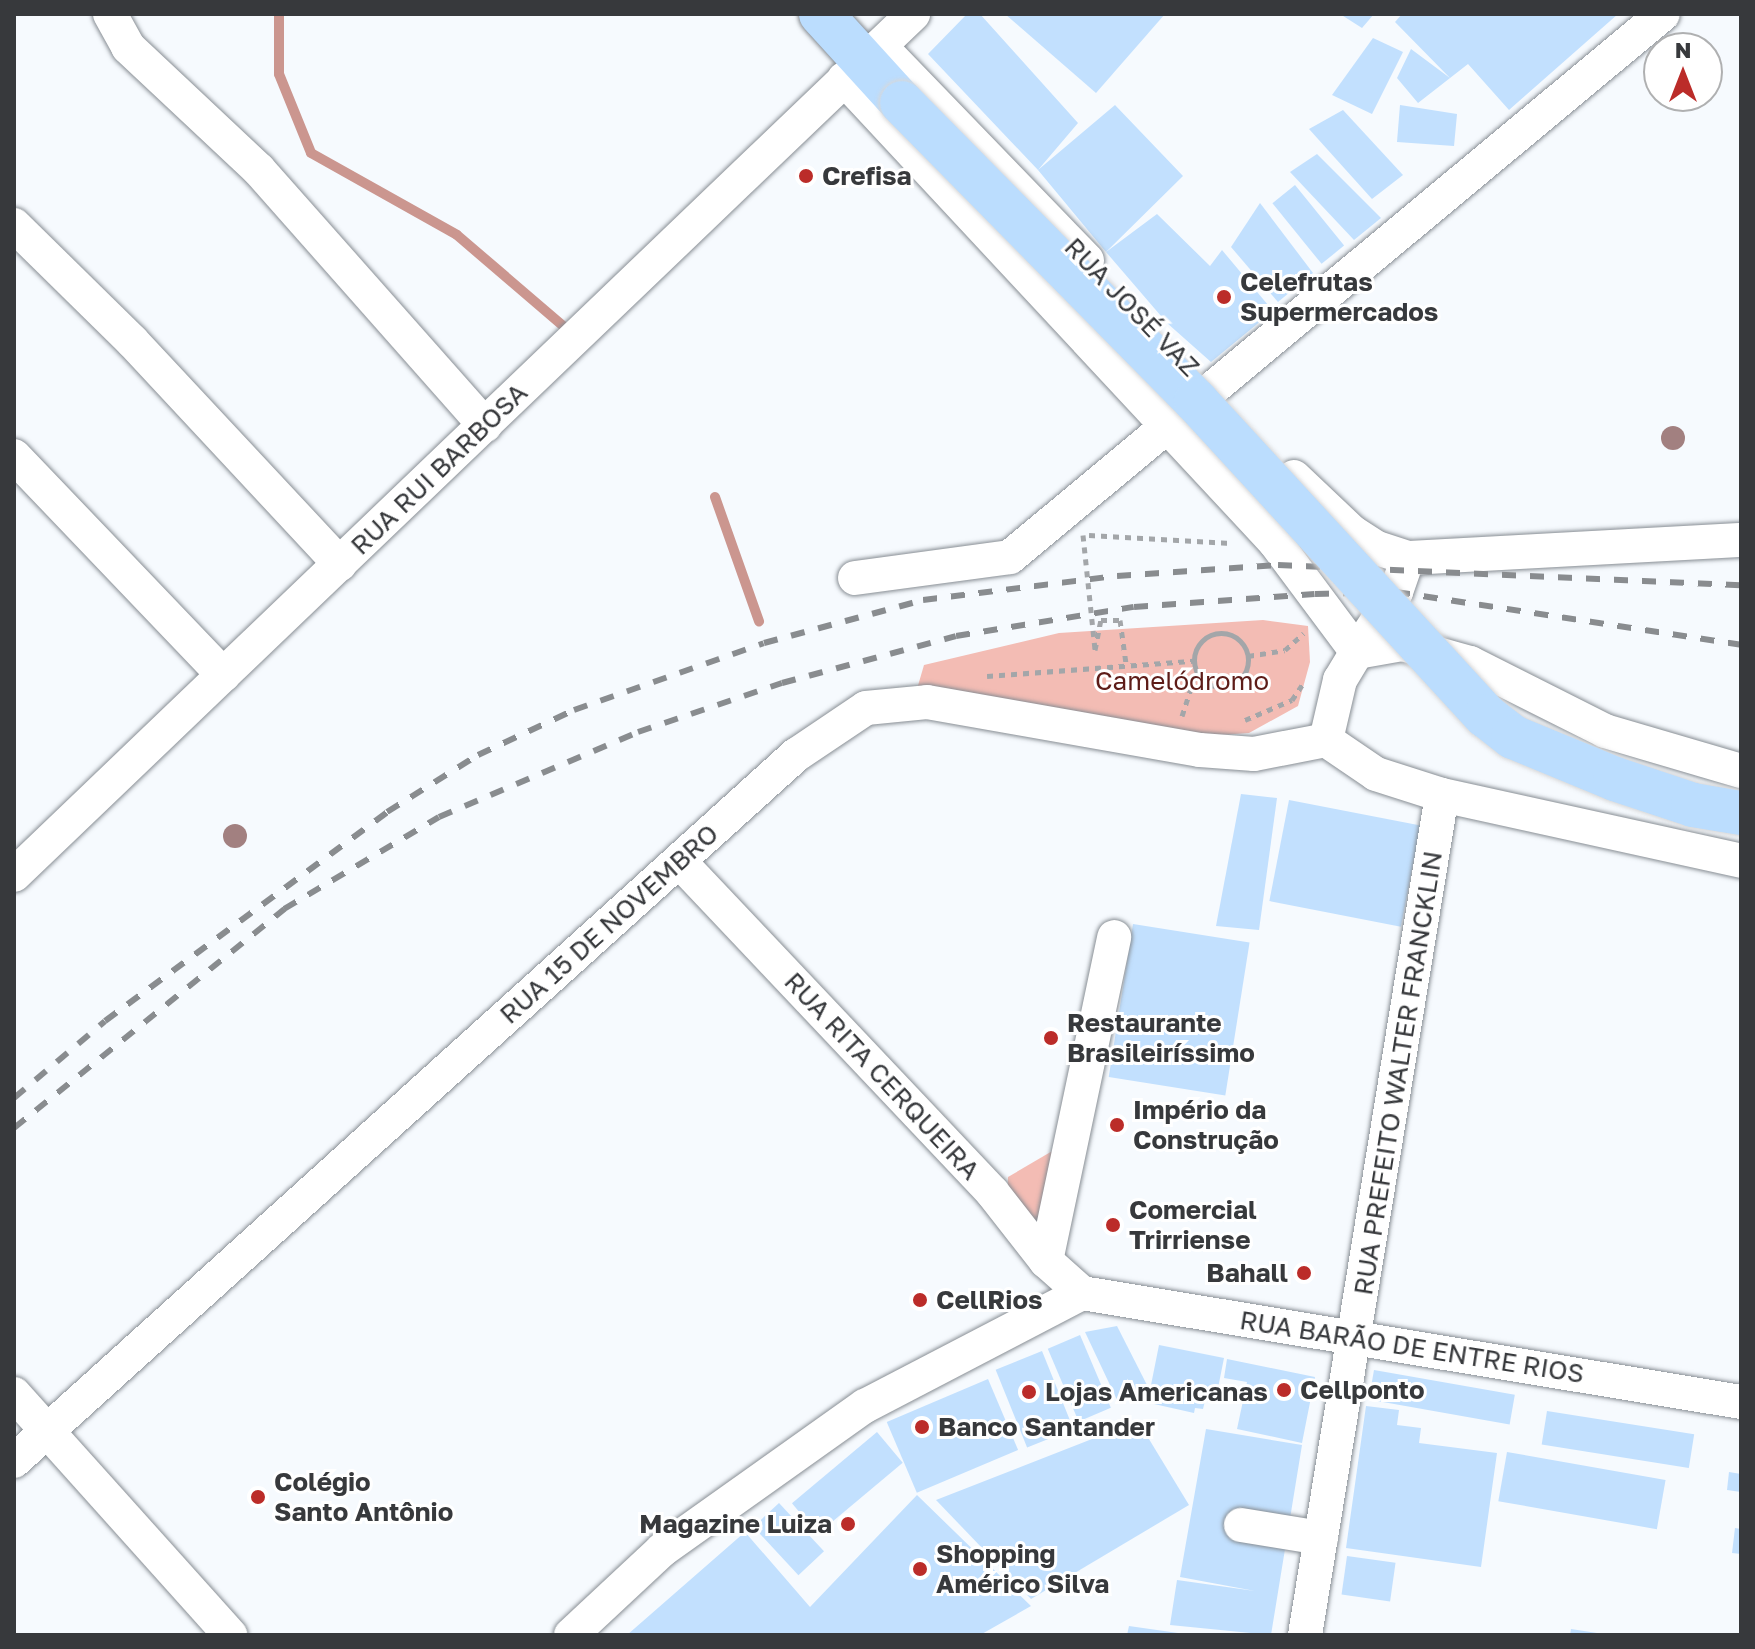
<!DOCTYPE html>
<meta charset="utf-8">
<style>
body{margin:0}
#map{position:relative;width:1755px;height:1649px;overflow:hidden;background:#f6fafe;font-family:"Golos Text",sans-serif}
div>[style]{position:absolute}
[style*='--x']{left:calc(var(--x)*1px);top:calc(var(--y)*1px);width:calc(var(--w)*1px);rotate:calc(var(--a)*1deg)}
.green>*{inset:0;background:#f3bcb4}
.stream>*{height:10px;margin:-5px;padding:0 5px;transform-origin:5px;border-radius:5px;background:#cb968f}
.building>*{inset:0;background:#c2e0fe;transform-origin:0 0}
.path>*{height:5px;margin-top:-2.5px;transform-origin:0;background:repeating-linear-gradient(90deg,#a3a6a9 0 6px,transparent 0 12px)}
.path>.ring{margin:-2.5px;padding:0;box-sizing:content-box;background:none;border:5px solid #a3a6a9;border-radius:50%}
.roads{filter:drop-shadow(0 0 2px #888e94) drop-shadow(0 0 2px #888e94)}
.minor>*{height:34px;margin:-17px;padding:0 17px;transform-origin:17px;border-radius:17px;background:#fff}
.major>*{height:44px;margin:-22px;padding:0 22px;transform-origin:22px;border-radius:22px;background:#bbddfe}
.rail>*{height:6px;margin-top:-3px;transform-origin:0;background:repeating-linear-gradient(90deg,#898c8f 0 14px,transparent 0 28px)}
.path-bridge>*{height:5px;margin-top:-2.5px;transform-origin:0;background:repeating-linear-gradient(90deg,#a3a6a9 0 6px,transparent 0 12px)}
.bridges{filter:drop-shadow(0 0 2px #d7d7d8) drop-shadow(0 0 2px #d7d7d8)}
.major-bridge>*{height:44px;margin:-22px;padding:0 22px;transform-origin:22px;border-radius:22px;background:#bbddfe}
.trees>*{width:24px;height:24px;margin:-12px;border-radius:50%;background:#a28080}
.dots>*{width:22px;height:22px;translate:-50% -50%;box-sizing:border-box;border:4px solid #fff;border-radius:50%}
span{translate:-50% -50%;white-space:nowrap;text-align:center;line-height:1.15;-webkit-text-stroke:6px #fff;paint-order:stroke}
.poi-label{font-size:26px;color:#37393c;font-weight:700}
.left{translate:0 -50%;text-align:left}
.right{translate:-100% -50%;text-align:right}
.street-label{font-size:26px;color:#37393c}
.park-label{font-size:26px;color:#5d1c18}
.frame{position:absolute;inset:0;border:16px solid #37393c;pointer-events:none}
.north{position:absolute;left:1643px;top:32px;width:80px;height:80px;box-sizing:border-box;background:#fff;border:2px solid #afb0b1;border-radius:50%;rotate:0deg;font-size:22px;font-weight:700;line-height:32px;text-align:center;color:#37393c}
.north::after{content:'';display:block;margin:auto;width:28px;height:36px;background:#bb2c29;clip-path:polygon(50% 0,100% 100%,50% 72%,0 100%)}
</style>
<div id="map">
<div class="green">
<div style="clip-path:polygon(1263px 620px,1308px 626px,1310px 662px,1298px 706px,1249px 733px,1179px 738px,917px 689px,924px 665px,1059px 633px)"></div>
<div style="clip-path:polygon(1054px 1150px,1040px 1235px,1007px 1200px,1008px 1177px)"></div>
</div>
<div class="stream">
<div style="--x:279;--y:14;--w:60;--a:90"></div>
<div style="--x:279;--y:74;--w:85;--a:67.9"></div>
<div style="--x:311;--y:153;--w:167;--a:29.3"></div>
<div style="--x:457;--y:235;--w:146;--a:40.6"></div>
<div style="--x:715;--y:497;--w:132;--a:70.5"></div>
</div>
<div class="building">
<div style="clip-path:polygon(967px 14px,980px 14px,1078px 123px,1038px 170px,1115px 105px,1183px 176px,1106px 252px,1038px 170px,928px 54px)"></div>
<div style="clip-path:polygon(1005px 14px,1165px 14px,1096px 93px)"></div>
<div style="clip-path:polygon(1340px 14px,1374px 14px,1362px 28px)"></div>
<div style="clip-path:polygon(1402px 14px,1618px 14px,1509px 110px,1468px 64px,1418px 103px,1397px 78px,1411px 49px,1450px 78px,1395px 22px)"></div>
<div style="clip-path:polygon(1373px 38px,1403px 52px,1372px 114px,1332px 95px)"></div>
<div style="clip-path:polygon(1400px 105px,1457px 114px,1454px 146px,1397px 142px)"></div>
<div style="clip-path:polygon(1343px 110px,1403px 175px,1372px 199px,1309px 129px)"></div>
<div style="clip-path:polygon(1317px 154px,1381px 218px,1354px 240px,1290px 172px)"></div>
<div style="left:1295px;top:185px;width:78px;height:29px;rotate:51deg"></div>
<div style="clip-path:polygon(1260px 203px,1313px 273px,1278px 302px,1231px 247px)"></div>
<div style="clip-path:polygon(1157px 214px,1210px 266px,1222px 250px,1273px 311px,1211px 362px,1167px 323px,1106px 252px)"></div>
<div style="clip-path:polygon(1241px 794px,1277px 798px,1259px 930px,1216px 926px)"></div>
<div style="left:1289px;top:800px;width:134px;height:103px;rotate:11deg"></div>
<div style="left:1133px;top:924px;width:118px;height:155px;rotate:9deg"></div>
<div style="clip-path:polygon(1117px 1326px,1148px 1387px,1118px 1402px,1085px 1332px)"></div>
<div style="left:1080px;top:1335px;width:79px;height:35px;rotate:67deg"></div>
<div style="clip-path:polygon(1159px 1345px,1224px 1358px,1215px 1403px,1205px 1401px,1203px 1409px,1195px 1408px,1194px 1413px,1154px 1404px,1155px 1396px,1149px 1395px)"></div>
<div style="left:1042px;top:1351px;width:84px;height:50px;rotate:68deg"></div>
<div style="clip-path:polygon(1227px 1359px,1315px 1377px,1302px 1443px,1237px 1429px,1247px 1382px,1224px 1378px)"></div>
<div style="left:1374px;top:1370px;width:143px;height:30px;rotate:10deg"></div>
<div style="left:988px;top:1379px;width:77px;height:110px;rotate:67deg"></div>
<div style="clip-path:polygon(1366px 1406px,1399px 1410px,1397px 1425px,1421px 1428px,1419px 1443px,1497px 1453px,1481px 1567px,1346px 1548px)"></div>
<div style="left:1547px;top:1411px;width:149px;height:34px;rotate:9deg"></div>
<div style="clip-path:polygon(1138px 1421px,1189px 1505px,1031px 1599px,936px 1500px)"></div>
<div style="clip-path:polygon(1206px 1429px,1302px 1445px,1271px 1635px,1170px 1625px,1177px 1580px,1255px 1591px,1180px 1577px)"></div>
<div style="left:877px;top:1432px;width:40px;height:111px;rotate:50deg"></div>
<div style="left:1507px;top:1452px;width:161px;height:50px;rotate:10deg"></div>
<div style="clip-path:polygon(1729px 1472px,1741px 1474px,1741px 1492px,1727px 1490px)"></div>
<div style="clip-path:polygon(917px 1495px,1031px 1606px,980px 1635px,627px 1635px,745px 1532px,810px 1607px)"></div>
<div style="left:779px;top:1503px;width:66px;height:35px;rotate:47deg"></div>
<div style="clip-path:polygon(1735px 1528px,1741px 1529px,1741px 1554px,1732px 1553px)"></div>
<div style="left:1347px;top:1556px;width:49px;height:39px;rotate:8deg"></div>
<div style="clip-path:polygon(1129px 1626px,1178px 1633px,1178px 1635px,1127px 1635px)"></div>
<div style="clip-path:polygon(1571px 1629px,1597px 1633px,1597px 1635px,1570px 1635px)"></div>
</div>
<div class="path">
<div style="--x:1089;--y:535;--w:142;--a:3.2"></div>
<div class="ring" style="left:1194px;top:633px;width:49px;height:49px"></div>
<div style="--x:1095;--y:650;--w:31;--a:-79"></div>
<div style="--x:1101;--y:620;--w:19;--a:0"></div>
<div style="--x:1120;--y:620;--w:43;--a:82.1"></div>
<div style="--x:1248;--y:656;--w:37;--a:-9"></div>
<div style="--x:1285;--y:650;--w:25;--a:-42"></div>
<div style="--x:987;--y:676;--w:207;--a:-4.2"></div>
<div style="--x:1182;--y:716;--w:45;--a:-72"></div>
<div style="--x:1245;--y:720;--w:51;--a:-23.1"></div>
<div style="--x:1292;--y:700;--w:23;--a:-56"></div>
</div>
<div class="roads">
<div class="minor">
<div style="--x:110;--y:14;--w:38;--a:61"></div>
<div style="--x:128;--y:47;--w:180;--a:43.2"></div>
<div style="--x:259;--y:170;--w:341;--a:48.5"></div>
<div style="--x:880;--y:46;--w:298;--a:46"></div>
<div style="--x:844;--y:79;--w:633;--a:47.05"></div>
<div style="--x:1275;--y:542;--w:137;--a:53.3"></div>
<div style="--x:1357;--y:652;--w:72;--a:-57"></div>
<div style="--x:1396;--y:592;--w:36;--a:-71"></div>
<div style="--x:14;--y:225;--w:165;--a:44.5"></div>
<div style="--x:132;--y:341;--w:305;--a:47"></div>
<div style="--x:14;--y:456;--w:303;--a:46.3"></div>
<div style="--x:1294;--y:477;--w:80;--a:43.5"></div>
<div style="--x:1352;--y:532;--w:30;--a:33"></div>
<div style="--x:1377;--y:548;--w:33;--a:18"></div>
<div style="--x:1408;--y:558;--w:333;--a:-3.1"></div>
<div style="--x:855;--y:578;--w:156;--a:-7.7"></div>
<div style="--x:1010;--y:557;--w:849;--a:-39.75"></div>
<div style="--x:1326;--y:740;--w:62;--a:-76.9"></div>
<div style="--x:1340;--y:680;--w:33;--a:-59"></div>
<div style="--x:1357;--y:652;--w:46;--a:-10.1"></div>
<div style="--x:1402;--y:644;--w:71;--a:15.6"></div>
<div style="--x:1470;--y:663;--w:151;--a:26.7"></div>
<div style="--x:1605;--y:731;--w:142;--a:16.4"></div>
<div style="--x:1326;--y:740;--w:60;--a:34.2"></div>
<div style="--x:1376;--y:774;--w:69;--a:17.7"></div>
<div style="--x:1442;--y:795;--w:306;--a:12.4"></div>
<div style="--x:679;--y:861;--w:456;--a:46.6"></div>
<div style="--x:992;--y:1192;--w:88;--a:52"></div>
<div style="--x:1046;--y:1261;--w:48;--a:41.6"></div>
<div style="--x:14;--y:875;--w:1245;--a:-43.76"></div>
<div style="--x:1046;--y:1261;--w:331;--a:-78.1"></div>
<div style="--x:1082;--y:1293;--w:668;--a:9.39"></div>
<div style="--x:14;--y:1394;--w:324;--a:48.1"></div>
<div style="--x:14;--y:1461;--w:1054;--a:-42.08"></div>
<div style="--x:796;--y:755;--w:84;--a:-33.9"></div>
<div style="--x:866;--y:708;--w:61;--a:-5.6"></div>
<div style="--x:927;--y:702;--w:277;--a:10"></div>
<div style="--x:1200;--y:750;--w:54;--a:4.2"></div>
<div style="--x:1254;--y:754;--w:73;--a:-11"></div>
<div style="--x:1241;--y:1525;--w:81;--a:9.2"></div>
<div style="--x:571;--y:1635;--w:125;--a:-43"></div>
<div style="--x:662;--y:1550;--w:249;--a:-35.4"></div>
<div style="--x:865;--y:1406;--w:245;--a:-27.5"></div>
<div style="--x:1305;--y:1635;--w:851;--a:-80.74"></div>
</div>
<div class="major">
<div style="--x:821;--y:14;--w:120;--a:47.7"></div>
</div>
</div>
<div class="rail">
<div style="--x:14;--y:1098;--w:119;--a:-40.2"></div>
<div style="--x:105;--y:1021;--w:351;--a:-36.5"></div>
<div style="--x:387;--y:812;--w:107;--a:-32.1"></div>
<div style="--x:478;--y:755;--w:106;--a:-25.1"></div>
<div style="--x:574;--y:710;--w:201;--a:-19.4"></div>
<div style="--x:764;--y:643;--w:165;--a:-15.1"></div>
<div style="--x:923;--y:600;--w:195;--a:-7.1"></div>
<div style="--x:1117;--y:576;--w:161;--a:-3.9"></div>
<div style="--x:1278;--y:565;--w:463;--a:2.5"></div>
<div style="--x:14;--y:1128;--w:348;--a:-39"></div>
<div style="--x:284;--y:909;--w:180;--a:-30.7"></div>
<div style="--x:439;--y:817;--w:216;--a:-23.1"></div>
<div style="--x:638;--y:732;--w:152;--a:-18.8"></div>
<div style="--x:782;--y:683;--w:180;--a:-15.1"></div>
<div style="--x:956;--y:636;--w:180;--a:-9.3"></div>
<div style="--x:1134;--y:607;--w:181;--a:-4.1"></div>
<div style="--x:1315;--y:594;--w:81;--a:-1.4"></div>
<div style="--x:1396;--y:592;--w:349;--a:8.7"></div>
</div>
<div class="path-bridge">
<div style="--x:1083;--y:535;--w:116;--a:84"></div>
</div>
<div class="bridges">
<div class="major-bridge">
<div style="--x:902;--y:103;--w:419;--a:45.4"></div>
<div style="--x:1196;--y:401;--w:428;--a:47.4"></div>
<div style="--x:1486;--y:716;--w:34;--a:38"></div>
<div style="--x:1513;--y:737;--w:110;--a:22.4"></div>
<div style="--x:1615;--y:779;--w:82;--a:18.4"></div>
<div style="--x:1693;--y:805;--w:49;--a:9.5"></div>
</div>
</div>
<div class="trees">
<div style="left:1673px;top:438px"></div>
<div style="left:235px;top:836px"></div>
</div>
<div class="dots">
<div style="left:806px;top:176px;background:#bb2c29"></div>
<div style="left:1224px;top:297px;background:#bb2c29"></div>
<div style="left:1051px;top:1038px;background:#bb2c29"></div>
<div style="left:1117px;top:1125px;background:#bb2c29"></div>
<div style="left:1113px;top:1225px;background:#bb2c29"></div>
<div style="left:1304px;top:1273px;background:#bb2c29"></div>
<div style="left:920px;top:1300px;background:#bb2c29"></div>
<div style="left:1284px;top:1390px;background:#bb2c29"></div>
<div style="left:1029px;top:1392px;background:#bb2c29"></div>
<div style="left:922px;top:1427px;background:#bb2c29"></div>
<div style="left:258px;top:1497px;background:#bb2c29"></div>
<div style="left:848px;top:1524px;background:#bb2c29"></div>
<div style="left:920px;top:1569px;background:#bb2c29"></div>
</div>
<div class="poi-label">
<span class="left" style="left:822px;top:176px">Crefisa</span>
<span class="left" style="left:1240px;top:297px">Celefrutas<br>Supermercados</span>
<span class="left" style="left:1067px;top:1038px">Restaurante<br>Brasileiríssimo</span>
<span class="left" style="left:1133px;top:1125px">Império da<br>Construção</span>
<span class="left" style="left:1129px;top:1225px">Comercial<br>Trirriense</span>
<span class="right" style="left:1288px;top:1273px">Bahall</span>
<span class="left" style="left:936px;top:1300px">CellRios</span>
<span class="left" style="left:1300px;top:1390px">Cellponto</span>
<span class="left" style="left:1045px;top:1392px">Lojas Americanas</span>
<span class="left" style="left:938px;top:1427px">Banco Santander</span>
<span class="left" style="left:274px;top:1497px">Colégio<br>Santo Antônio</span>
<span class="right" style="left:832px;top:1524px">Magazine Luiza</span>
<span class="left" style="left:936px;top:1569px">Shopping<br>Américo Silva</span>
</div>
<div class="street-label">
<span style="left:1132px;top:307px;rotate:46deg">RUA JOSÉ VAZ</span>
<span style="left:439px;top:469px;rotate:-44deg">RUA RUI BARBOSA</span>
<span style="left:609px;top:924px;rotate:-42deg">RUA 15 DE NOVEMBRO</span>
<span style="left:1398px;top:1073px;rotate:-81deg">RUA PREFEITO WALTER FRANCKLIN</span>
<span style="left:882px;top:1076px;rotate:47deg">RUA RITA CERQUEIRA</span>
<span style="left:1412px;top:1347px;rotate:9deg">RUA BARÃO DE ENTRE RIOS</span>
</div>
<div class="park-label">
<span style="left:1182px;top:681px">Camelódromo</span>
</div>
<div class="frame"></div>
<div class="north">N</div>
</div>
